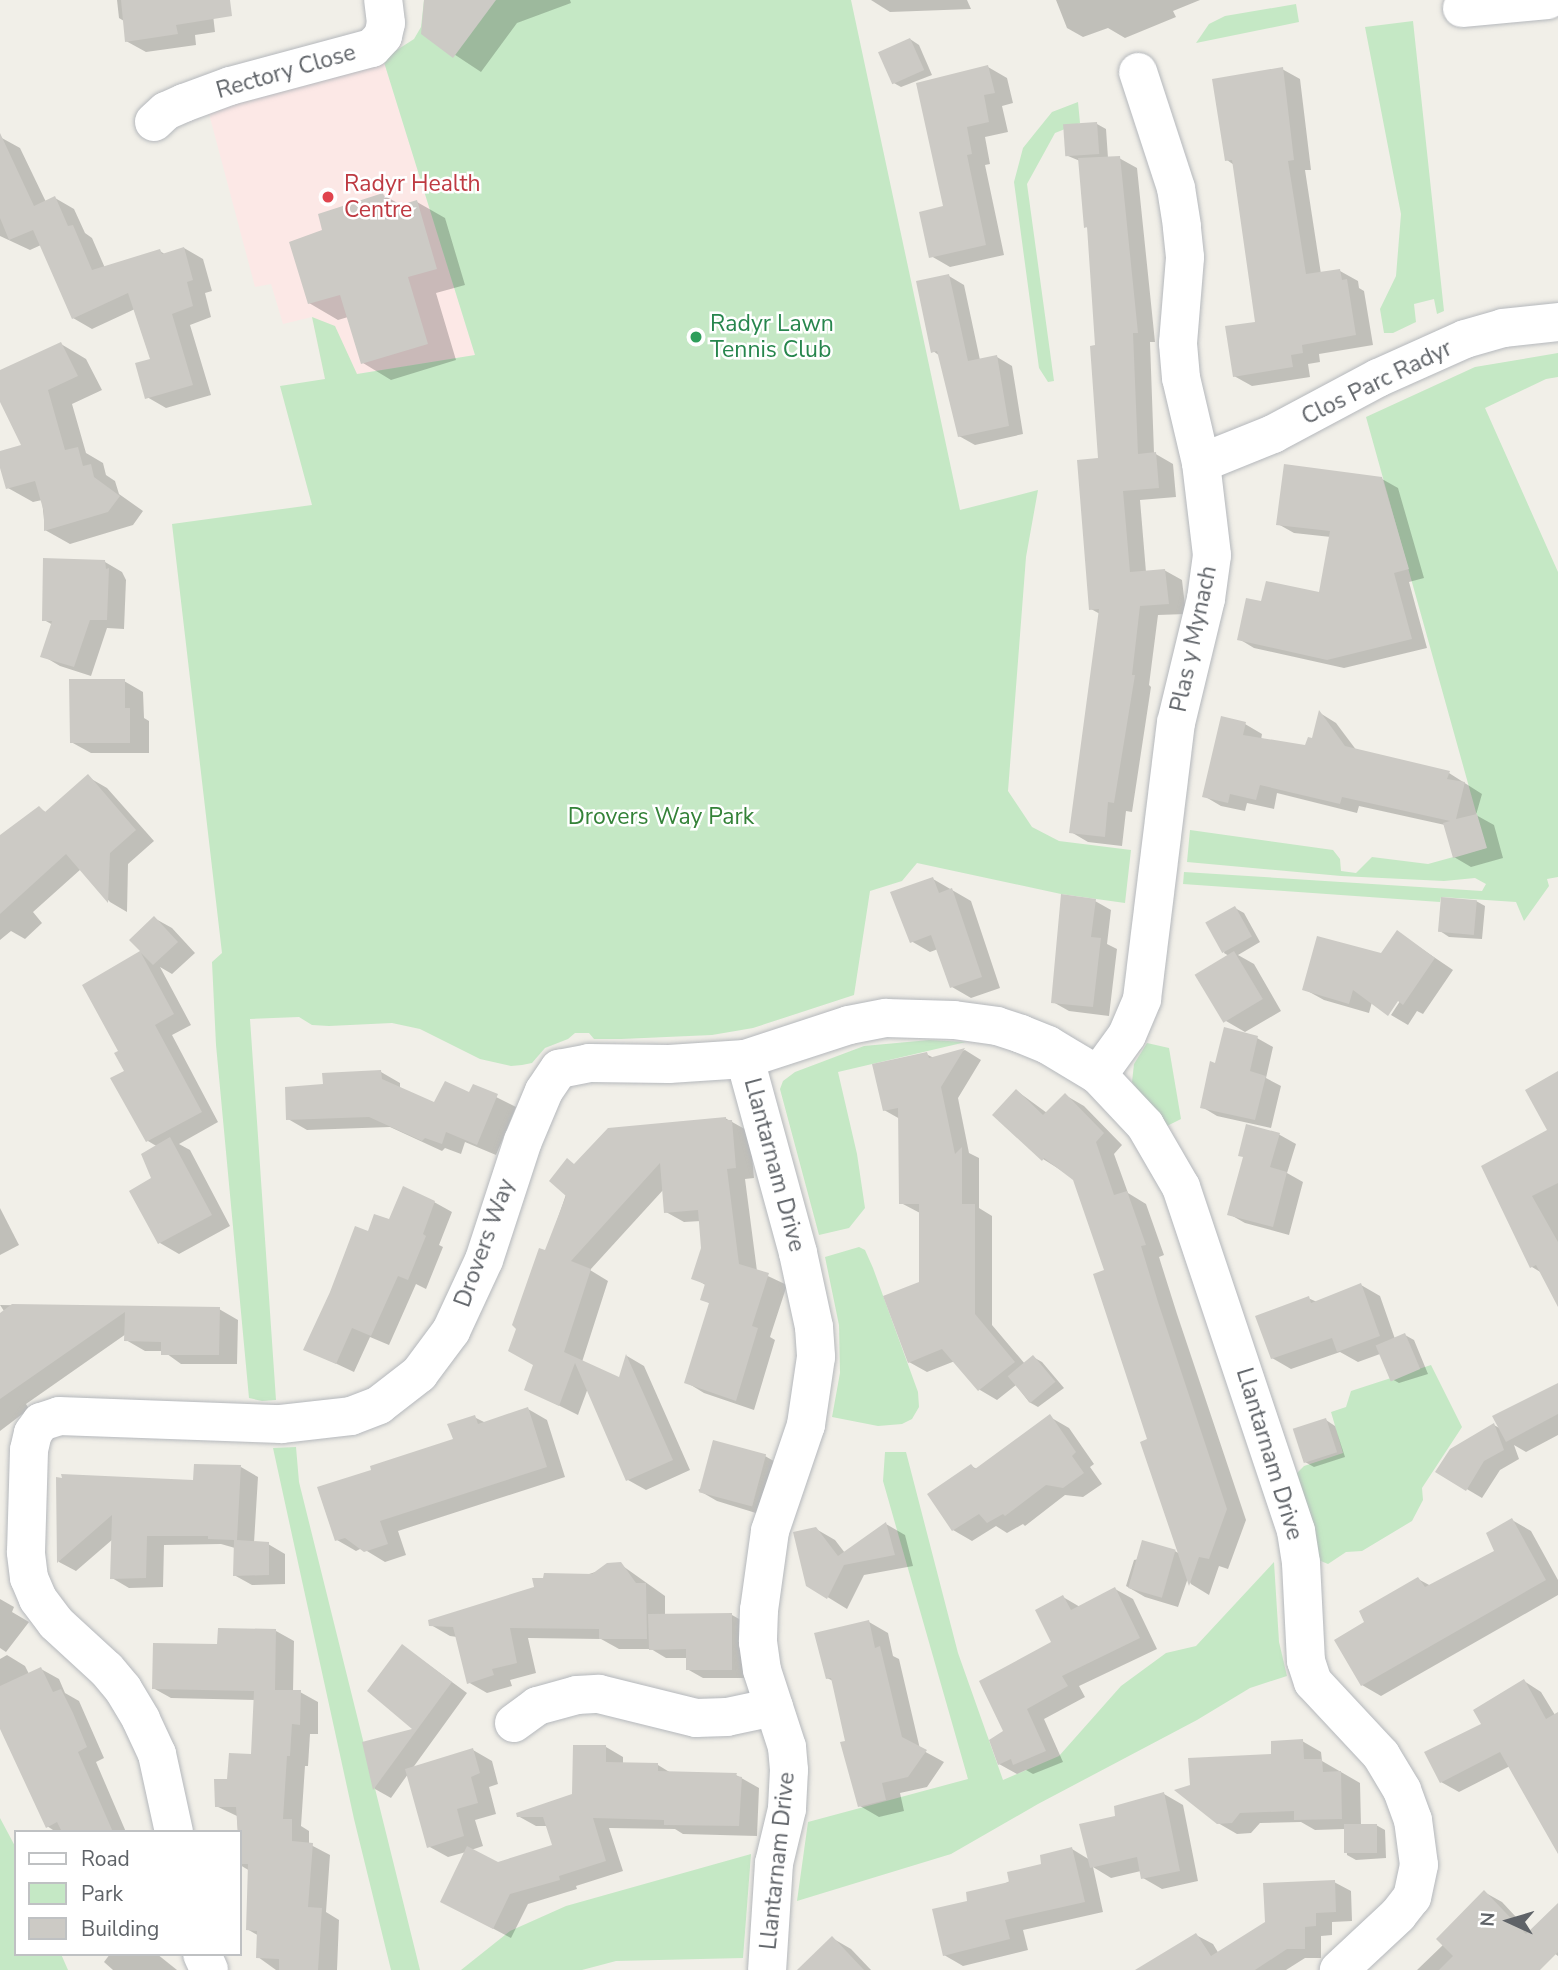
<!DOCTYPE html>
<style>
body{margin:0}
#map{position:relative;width:1558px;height:1970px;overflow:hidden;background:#f1efe8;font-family:"Nunito Sans",sans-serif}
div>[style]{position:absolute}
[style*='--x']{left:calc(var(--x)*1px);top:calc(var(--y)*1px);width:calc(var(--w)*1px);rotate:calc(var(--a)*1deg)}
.medical>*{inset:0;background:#fce8e6}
.green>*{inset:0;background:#c5e8c5}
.shadow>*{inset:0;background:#0003}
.building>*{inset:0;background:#cccac5;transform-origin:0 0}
.roads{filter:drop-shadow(0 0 2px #b5b8bc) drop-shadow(0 0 2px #b5b8bc)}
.minor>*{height:38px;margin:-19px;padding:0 19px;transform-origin:19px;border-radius:19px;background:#fff}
.dots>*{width:19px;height:19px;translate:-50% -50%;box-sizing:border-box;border:4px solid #fff;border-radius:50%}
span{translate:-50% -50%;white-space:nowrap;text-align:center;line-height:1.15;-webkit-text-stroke:5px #fff;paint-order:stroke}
.street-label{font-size:23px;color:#5f6368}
.health-label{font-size:23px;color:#be3a42}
.left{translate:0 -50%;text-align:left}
.leisure-label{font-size:23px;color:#27864d}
.park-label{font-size:23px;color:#348238}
.legend{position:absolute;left:14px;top:1830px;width:228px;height:126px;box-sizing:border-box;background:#fff;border:2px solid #bfc1c3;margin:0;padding:9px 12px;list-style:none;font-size:21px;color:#5f6368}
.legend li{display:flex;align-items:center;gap:14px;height:35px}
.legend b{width:35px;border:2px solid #bfc1c3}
.north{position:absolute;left:1474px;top:1886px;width:70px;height:70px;-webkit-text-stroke:5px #fff;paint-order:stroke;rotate:274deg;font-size:19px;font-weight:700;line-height:28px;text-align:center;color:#5f6368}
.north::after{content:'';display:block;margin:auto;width:24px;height:32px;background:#5f6368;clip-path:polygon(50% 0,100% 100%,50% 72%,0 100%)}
</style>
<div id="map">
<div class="medical">
<div style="clip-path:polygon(383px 59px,475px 355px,325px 379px,312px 317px,283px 324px,271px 284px,255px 287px,208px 110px)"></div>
</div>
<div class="green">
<div style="clip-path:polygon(424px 0,851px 0,960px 510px,1038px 490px,1026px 557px,1008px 791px,1032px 827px,1059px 841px,1131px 850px,1125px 903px,1061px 894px,917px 863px,902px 881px,870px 891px,854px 995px,753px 1028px,712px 1035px,621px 1039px,594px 1039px,589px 1033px,575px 1033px,568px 1039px,545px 1048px,532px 1063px,522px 1065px,511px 1066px,480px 1059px,420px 1029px,392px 1023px,329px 1026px,312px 1025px,299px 1017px,250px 1019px,276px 1400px,262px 1401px,249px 1398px,216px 1045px,212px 962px,222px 953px,172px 524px,312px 505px,280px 386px,325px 379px,312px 317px,335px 326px,357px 374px,475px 355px,383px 59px,414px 39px,421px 27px)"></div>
<div style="clip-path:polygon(1296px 4px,1299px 22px,1196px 43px,1209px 24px,1225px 16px)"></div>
<div style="clip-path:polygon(1413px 21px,1444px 311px,1437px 314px,1434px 299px,1414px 304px,1416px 322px,1393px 333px,1384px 333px,1380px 309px,1396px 276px,1401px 214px,1365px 27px)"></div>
<div style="clip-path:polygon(1078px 102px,1080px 123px,1055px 133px,1027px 184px,1054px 381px,1048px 382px,1039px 368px,1014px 182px,1023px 148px,1035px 133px,1052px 112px)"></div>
<div style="clip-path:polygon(1558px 353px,1558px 377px,1546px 379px,1485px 408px,1558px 572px,1558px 877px,1547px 879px,1549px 886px,1524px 921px,1516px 902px,1441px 897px,1440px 902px,1183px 884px,1184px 872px,1482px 891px,1486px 884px,1475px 878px,1444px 881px,1341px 876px,1187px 862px,1190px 830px,1333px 850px,1340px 859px,1341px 871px,1356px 873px,1372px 857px,1428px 864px,1486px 848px,1366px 417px,1475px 367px)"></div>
<div style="clip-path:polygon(929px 1040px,966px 1042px,838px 1072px,857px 1154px,865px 1208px,849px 1228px,819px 1235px,780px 1089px,783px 1081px,795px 1072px,864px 1046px)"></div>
<div style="clip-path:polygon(1147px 1043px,1169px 1048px,1181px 1119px,1165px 1127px,1132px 1082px,1134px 1064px)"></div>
<div style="clip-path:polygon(859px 1247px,865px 1250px,873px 1268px,918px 1392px,919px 1407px,912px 1419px,902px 1424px,878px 1426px,832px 1417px,840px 1373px,839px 1325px,825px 1257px)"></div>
<div style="clip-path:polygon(1431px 1365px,1462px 1427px,1422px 1488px,1423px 1500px,1412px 1521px,1362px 1551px,1346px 1552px,1328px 1564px,1316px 1559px,1291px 1479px,1304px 1466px,1343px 1453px,1331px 1412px,1346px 1407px,1351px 1391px)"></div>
<div style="clip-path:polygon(296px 1447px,299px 1482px,420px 1970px,391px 1970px,354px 1819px,273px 1448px)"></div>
<div style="clip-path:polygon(885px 1452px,906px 1452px,958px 1653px,1003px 1780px,1059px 1756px,1121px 1686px,1166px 1653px,1196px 1646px,1274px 1562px,1279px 1642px,1287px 1676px,1250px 1688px,1197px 1720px,1038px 1804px,951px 1854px,797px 1901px,808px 1822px,968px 1779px,883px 1481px)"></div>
<div style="clip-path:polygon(0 1818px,16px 1848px,16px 1954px,61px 1954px,68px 1970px,0 1970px)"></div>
<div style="clip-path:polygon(751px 1854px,743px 1958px,616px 1961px,582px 1970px,461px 1970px,510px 1931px,566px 1906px)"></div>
</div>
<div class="shadow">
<div style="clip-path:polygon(117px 0,202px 0,212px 6px,215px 32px,195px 35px,196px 45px,146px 52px,126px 41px,124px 21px,119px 18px)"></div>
<div style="clip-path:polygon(426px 0,570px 0,571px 3px,517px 23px,481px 72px,422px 33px)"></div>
<div style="clip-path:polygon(871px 0,967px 0,971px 9px,890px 12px)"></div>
<div style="clip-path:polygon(1056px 0,1200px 0,1173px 11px,1176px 17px,1125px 38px,1108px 28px,1083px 37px,1067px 28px)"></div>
<div style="clip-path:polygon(910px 39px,919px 45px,932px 75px,901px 87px,892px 82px)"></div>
<div style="clip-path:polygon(988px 67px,1007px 78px,1013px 103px,1002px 106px,1008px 132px,985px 137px,990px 164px,985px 165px,1004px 255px,950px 267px,931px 256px,946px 208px,918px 84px)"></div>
<div style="clip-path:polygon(1282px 69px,1300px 79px,1311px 170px,1305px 170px,1321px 274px,1340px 271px,1358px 281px,1359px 288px,1364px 291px,1373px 345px,1319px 354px,1320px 362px,1308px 364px,1310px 377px,1252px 386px,1234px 376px,1256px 323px,1234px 165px,1227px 160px)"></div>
<div style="clip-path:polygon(1097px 124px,1106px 129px,1108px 158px,1119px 158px,1137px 168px,1155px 342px,1150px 342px,1154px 453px,1173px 464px,1176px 497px,1140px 500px,1146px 572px,1164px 570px,1182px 580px,1186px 614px,1158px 615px,1149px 685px,1151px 687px,1132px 812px,1126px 811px,1122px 846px,1088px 842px,1071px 832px,1100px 614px,1091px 609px,1100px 460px,1097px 347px,1089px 228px,1086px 227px,1080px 161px,1068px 156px)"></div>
<div style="clip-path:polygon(0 137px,20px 148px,46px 202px,55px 198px,74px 209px,85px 233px,92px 238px,105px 268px,160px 251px,166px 255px,184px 248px,203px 259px,212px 291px,205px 293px,211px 317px,190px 325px,211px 395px,166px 408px,147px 397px,152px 360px,135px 309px,92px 329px,73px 318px,41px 245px,30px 250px,0 236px)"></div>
<div style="clip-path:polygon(383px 195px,403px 206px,417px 202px,445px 218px,465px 285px,436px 293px,456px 360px,391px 380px,363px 363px,348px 317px,338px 320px,309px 303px,324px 232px)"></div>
<div style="clip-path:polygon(949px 276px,964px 285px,980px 360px,997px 357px,1012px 366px,1023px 434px,975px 445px,959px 436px,940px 356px,933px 351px)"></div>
<div style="clip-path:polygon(61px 344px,86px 359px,102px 390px,72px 404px,86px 453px,103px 463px,106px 475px,115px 481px,119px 494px,143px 511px,133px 525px,70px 544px,45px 530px,42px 500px,33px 502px,8px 488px,0 462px,0 453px,23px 446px,0 398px,0 372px)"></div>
<div style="clip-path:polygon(1382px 479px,1398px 488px,1424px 578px,1409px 582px,1427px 648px,1344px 668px,1254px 648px,1239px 639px,1262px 604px,1320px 595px,1331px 537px,1294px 533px,1278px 524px)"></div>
<div style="clip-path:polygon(105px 562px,122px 572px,126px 580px,124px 629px,107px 628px,91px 676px,60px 666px,43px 656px,53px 625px,44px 620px)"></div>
<div style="clip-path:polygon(124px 681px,143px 692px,144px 718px,149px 721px,149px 753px,91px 753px,71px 742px)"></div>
<div style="clip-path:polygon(1320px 713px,1336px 723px,1357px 751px,1449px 773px,1482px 794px,1476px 815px,1494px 825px,1503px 858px,1471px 867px,1454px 857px,1445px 825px,1359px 806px,1357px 813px,1277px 793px,1274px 809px,1247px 803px,1245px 811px,1221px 806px,1204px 796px,1245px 724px,1262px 734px,1261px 740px,1307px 747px,1313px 740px)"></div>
<div style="clip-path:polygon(88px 777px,107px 788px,154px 841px,128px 864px,127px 912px,110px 902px,81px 869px,33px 912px,42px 923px,25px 939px,11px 931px,0 940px,0 837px,39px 808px,47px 813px)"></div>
<div style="clip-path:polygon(933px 879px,971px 901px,1000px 988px,971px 998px,952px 987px,938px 949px,930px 952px,911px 941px)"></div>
<div style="clip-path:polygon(1095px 901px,1111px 910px,1107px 944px,1117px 949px,1109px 1016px,1069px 1011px,1053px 1002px)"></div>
<div style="clip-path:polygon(1476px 901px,1485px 906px,1482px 939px,1449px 937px,1440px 931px)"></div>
<div style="clip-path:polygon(1235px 908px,1244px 913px,1260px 942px,1238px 955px,1254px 964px,1281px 1011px,1245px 1032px,1226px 1021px,1229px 956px,1224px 953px)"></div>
<div style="clip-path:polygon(154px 918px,172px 928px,195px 953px,172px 974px,160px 967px,191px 1025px,172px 1035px,218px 1122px,179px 1144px,190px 1150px,230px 1226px,179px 1254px,160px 1243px,154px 1179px,158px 1147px,148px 1141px,120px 1052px,84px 986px,142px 951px)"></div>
<div style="clip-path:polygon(1397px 932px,1453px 970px,1423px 1014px,1417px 1011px,1408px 1025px,1391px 1015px,1404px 995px,1372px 1002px,1369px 1013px,1324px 1000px,1304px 989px,1382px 955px)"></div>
<div style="clip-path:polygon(1257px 1038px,1273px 1047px,1266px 1078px,1281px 1086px,1271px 1128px,1217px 1116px,1202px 1107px,1217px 1065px)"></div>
<div style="clip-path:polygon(965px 1050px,981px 1060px,958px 1098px,969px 1153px,979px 1158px,979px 1208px,992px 1216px,992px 1325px,1025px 1364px,1033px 1357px,1042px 1362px,1064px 1388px,1038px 1407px,1029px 1402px,1016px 1385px,997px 1400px,980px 1390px,955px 1361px,927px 1372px,909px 1362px,921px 1284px,920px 1213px,901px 1203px,900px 1119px,884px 1110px,926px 1054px,934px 1058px)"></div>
<div style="clip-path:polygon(381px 1072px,400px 1083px,400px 1089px,435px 1105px,470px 1095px,474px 1086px,516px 1107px,496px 1155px,465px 1142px,461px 1154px,445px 1148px,442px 1151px,390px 1127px,307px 1130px,288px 1119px,325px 1086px)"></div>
<div style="clip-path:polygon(1558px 1080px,1558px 1304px,1542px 1273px,1532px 1267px,1517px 1240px,1550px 1131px)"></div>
<div style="clip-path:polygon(1017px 1091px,1047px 1113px,1065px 1095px,1084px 1106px,1122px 1145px,1114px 1154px,1128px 1193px,1146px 1204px,1164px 1255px,1159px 1257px,1177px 1314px,1246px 1520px,1228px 1569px,1219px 1566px,1209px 1595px,1191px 1584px,1188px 1578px,1178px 1607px,1145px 1597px,1126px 1586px,1134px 1560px,1175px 1551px,1180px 1554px,1107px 1271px,1075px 1179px,1043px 1159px)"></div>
<div style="clip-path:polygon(725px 1118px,750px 1132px,754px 1178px,745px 1179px,757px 1271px,787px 1285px,770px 1337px,775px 1340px,754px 1410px,704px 1393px,686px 1382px,711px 1304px,702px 1299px,707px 1286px,694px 1278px,702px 1248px,701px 1221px,684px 1222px,666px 1212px,664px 1189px,590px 1270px,608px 1281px,582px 1362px,620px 1379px,627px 1356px,644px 1366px,690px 1470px,646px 1490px,628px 1480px,588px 1388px,578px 1415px,526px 1389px,535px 1365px,546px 1253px,576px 1165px)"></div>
<div style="clip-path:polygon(1247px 1126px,1280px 1135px,1296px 1144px,1287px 1173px,1303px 1182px,1289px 1235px,1245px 1223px,1229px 1214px,1244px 1158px)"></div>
<div style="clip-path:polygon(434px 1202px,452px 1212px,439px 1245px,443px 1247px,426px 1289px,416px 1284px,389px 1345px,370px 1337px,354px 1372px,305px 1349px,369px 1233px)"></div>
<div style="clip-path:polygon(0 1208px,19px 1245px,0 1255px)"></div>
<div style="clip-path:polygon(1361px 1285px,1380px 1296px,1395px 1339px,1405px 1335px,1414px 1340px,1428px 1374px,1399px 1383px,1390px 1378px,1380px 1354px,1358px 1362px,1340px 1352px,1291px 1369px,1272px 1358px,1308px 1298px,1317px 1302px)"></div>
<div style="clip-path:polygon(0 1305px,219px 1309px,238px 1320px,237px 1364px,181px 1364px,163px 1351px,145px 1351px,126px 1340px,126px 1334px,26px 1404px,29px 1409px,0 1431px,0 1337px,14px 1326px)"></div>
<div style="clip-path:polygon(1558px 1384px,1558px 1435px,1526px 1452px,1514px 1445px,1519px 1459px,1500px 1470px,1482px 1498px,1438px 1472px,1494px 1425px,1501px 1429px)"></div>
<div style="clip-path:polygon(528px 1409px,547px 1420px,565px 1477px,398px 1531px,406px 1555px,385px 1562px,362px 1548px,356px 1551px,337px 1540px,374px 1471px,455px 1440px,474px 1417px,486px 1423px)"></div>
<div style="clip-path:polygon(1050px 1417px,1069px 1428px,1094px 1464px,1090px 1467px,1102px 1484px,1083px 1497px,1065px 1495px,1025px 1526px,1023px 1524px,1007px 1533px,996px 1526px,972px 1541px,953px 1530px,971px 1466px,977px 1469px)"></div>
<div style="clip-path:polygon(1326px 1420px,1335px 1426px,1345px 1457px,1314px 1467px,1305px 1462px)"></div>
<div style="clip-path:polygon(765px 1456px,784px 1467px,766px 1516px,717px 1501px,698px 1490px)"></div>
<div style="clip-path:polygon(241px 1467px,258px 1477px,254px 1543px,268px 1544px,285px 1554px,285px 1584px,252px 1585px,234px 1575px,235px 1548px,221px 1544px,164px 1545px,163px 1587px,129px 1588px,112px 1578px,113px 1539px,76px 1571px,59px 1562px,58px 1479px,195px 1482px)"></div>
<div style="clip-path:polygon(1512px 1520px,1531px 1531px,1558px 1580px,1558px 1595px,1381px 1696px,1362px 1685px,1367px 1622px,1418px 1579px,1431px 1586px,1497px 1552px)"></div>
<div style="clip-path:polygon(886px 1524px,905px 1535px,913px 1566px,864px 1575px,847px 1609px,808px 1585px,816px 1529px,835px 1540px,845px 1553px)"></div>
<div style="clip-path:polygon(620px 1564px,665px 1596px,665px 1616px,732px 1615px,748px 1624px,748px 1678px,703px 1678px,687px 1669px,687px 1658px,666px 1658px,651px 1649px,619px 1649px,601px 1639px,528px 1638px,536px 1673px,510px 1680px,512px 1686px,487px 1693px,468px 1682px,457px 1637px,450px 1636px,431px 1625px)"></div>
<div style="clip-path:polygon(1115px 1589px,1133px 1599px,1157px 1649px,1079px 1686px,1085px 1697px,1044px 1719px,1063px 1762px,1033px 1774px,1026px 1770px,1017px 1774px,999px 1764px,1053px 1642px,1063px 1597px,1080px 1607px)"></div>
<div style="clip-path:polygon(0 1599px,14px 1607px,12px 1612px,29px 1622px,6px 1652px,0 1648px)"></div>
<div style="clip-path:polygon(869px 1622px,888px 1633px,893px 1656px,899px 1659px,920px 1749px,944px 1762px,927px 1787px,900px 1793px,904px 1811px,879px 1817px,860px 1806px,833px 1681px,827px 1678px)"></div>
<div style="clip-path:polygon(276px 1631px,294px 1641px,293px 1692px,300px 1692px,318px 1702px,318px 1734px,310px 1734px,308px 1766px,305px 1766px,301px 1826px,309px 1831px,309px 1844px,330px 1855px,326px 1912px,339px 1920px,337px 1970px,276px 1970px,258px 1957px,259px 1936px,247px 1929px,250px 1871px,240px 1865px,237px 1816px,216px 1806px,228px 1781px,252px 1756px,255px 1700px,171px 1698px,153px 1688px,219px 1646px)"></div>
<div style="clip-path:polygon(403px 1646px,467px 1693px,412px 1769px,473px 1750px,492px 1761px,498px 1784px,489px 1787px,496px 1814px,475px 1820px,483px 1846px,471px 1850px,498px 1864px,554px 1847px,548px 1826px,536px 1826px,518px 1816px,574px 1795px,606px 1747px,623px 1757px,623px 1764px,658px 1765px,671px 1773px,736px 1775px,759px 1788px,757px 1836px,683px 1834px,675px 1829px,609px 1828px,623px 1871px,576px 1886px,577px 1889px,528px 1904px,511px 1938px,460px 1911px,466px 1852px,448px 1857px,428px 1846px,408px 1774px,391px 1798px,375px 1789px,364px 1743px,416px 1730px)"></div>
<div style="clip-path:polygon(7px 1655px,25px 1666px,29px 1674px,41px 1669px,59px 1679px,65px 1693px,79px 1701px,104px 1758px,96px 1762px,126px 1832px,56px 1832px,47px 1826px,0 1721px,0 1659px)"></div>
<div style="clip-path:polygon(1524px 1681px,1541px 1692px,1555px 1715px,1558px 1714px,1558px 1840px,1510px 1766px,1459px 1792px,1441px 1782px,1484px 1725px)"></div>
<div style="clip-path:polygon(1302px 1741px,1321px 1752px,1322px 1761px,1360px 1783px,1361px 1826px,1376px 1825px,1385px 1830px,1386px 1858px,1356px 1860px,1347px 1855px,1345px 1829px,1315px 1830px,1301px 1822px,1260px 1823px,1251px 1833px,1237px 1834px,1218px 1823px,1273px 1755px)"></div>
<div style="clip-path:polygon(1164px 1794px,1183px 1805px,1198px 1881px,1162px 1889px,1143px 1878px,1141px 1871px,1111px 1878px,1093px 1867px,1103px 1912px,1023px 1930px,1028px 1950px,963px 1966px,944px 1955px,969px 1902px,1072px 1849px,1090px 1860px,1117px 1818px)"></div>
<div style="clip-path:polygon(1334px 1882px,1351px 1891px,1352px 1921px,1332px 1922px,1332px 1935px,1321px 1936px,1321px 1958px,1305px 1958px,1286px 1970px,1146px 1970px,1196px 1935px,1213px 1944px,1219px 1954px)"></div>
<div style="clip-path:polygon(1484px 1892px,1502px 1902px,1531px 1933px,1558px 1907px,1558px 1956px,1554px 1953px,1527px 1970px,1417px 1970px,1444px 1944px)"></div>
<div style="clip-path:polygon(832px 1938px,851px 1949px,871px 1970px,823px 1970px)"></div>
<div style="clip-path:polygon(110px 1954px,157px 1954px,177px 1970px,113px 1970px,104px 1962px)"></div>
</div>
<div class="building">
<div style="clip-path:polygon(121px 0,230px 0,232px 16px,176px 25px,178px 34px,125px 42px)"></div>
<div style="clip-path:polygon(424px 0,496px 0,453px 58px,421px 34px)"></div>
<div style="left:910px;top:38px;width:35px;height:35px;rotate:66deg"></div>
<div style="clip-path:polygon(988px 65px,995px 93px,984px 95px,989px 122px,967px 127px,972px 154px,967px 155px,986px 245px,929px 258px,919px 212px,943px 206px,916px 83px)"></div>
<div style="clip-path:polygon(1283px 67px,1294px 160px,1288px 161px,1306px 274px,1340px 269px,1342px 280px,1347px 279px,1356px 335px,1302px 345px,1303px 353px,1291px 355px,1293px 367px,1233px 377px,1225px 326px,1255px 322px,1232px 160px,1225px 161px,1212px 79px)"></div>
<div style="left:1097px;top:122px;width:32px;height:34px;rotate:86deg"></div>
<div style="clip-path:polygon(0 133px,34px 206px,55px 196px,68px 226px,73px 225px,92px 270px,160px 249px,162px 254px,184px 247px,193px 280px,187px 282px,193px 306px,172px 314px,193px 385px,145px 399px,135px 363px,150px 359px,128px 293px,72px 319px,33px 230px,9px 240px,0 218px)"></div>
<div style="clip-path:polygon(1120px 156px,1138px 333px,1133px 333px,1138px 454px,1156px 452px,1159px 488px,1123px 491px,1130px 572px,1165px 569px,1169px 604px,1140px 606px,1132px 675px,1135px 675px,1114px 803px,1108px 802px,1105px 837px,1069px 833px,1099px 609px,1089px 610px,1077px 460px,1098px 458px,1090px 346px,1095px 345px,1087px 227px,1084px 228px,1078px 158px)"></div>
<div style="clip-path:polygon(383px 193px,388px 209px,417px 200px,437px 269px,408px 277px,428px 344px,361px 364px,340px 295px,308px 304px,289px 242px,322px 230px,318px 214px)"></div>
<div style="clip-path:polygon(949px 274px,968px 361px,997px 355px,1009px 426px,958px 437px,937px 351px,931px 353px,916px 281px)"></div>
<div style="clip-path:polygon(61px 342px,78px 376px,48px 390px,65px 450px,78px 447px,83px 466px,91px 464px,94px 477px,120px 496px,108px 512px,44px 531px,44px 512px,35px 481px,6px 489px,0 468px,0 451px,21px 445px,0 402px,0 370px)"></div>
<div style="clip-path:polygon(1284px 464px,1382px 477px,1409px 569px,1394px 573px,1412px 639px,1327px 660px,1237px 640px,1246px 598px,1261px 601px,1266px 581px,1319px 592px,1330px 531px,1276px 525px)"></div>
<div style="clip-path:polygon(43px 558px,105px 560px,106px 569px,109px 568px,107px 620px,90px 620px,74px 667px,40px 657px,52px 621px,42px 621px)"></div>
<div style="clip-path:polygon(69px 679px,125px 679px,125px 708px,130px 708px,130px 743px,70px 743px)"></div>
<div style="clip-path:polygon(1319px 710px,1345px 746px,1450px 771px,1447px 779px,1465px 782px,1456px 819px,1477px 814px,1487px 848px,1453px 858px,1443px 823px,1450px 821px,1342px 797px,1340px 804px,1260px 785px,1256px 800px,1230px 794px,1228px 803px,1202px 797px,1221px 716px,1246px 722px,1243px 735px,1305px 745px,1308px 737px,1312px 738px)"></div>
<div style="clip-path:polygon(88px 774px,136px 830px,110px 853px,108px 903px,66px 854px,0 914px,0 835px,39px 806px,45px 812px)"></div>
<div style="clip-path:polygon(933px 877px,939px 893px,952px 888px,982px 977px,950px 988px,931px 935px,910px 943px,890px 892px)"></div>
<div style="clip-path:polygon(1061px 894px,1096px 899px,1091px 937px,1101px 938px,1093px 1007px,1051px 1003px)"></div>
<div style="left:1441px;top:897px;width:36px;height:35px;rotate:5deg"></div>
<div style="left:1235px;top:906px;width:35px;height:34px;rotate:61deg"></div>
<div style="clip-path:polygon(154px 916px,178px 942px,153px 965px,141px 953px,174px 1014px,155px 1025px,202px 1112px,146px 1142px,110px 1078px,124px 1071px,114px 1053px,118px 1051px,82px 985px,140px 951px,129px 940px)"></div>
<div style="clip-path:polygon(1397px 930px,1435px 958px,1403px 1005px,1398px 1001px,1388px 1016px,1353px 990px,1349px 1004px,1302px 990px,1317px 936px,1381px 953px)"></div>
<div style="left:1234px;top:951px;width:56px;height:46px;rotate:59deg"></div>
<div style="clip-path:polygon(1224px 1027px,1258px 1036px,1250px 1071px,1266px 1076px,1255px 1120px,1200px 1108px,1210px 1061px,1215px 1063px)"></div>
<div style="clip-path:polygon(965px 1048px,941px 1087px,955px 1154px,962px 1147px,962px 1204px,975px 1204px,975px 1314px,1015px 1362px,978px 1391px,942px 1349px,908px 1363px,883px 1296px,919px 1282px,919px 1204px,899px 1204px,898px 1108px,883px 1111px,872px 1064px,927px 1052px,929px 1058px)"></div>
<div style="clip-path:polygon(381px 1070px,382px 1079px,434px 1102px,445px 1081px,469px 1092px,473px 1084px,498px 1094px,477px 1145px,446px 1132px,442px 1144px,425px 1138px,422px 1141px,369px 1117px,286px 1120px,285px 1087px,323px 1084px,322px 1073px)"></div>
<div style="clip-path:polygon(1558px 1071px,1558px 1183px,1532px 1196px,1558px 1242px,1558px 1307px,1536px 1265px,1530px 1268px,1481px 1166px,1547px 1130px,1525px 1090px)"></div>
<div style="clip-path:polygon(1016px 1089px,1043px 1115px,1065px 1093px,1104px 1133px,1096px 1142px,1114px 1195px,1127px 1191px,1146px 1245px,1141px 1246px,1158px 1302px,1227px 1509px,1209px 1559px,1199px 1557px,1189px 1586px,1140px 1442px,1147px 1439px,1093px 1274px,1104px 1270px,1073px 1180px,1044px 1158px,1042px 1161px,992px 1115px)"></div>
<div style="clip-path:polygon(726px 1117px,726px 1120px,732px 1120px,736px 1168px,727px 1169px,739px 1264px,769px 1273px,752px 1326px,758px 1328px,736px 1401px,684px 1383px,709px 1303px,700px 1300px,705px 1284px,691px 1279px,701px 1248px,698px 1210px,664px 1213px,660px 1163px,571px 1261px,591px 1269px,564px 1352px,619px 1377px,626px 1354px,673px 1460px,626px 1481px,575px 1363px,559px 1406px,524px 1390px,533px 1365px,508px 1351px,516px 1329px,512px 1325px,539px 1248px,545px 1250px,566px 1196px,549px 1181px,567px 1158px,574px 1164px,608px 1128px)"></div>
<div style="clip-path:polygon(1246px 1124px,1280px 1133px,1270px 1167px,1287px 1172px,1273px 1227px,1227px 1215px,1243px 1157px,1238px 1156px)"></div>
<div style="clip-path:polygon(170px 1137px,212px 1215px,158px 1244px,129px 1191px,151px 1178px,141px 1154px)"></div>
<div style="clip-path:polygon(403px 1186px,435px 1201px,423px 1234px,426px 1236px,408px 1280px,398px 1276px,371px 1336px,352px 1328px,336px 1364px,303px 1350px,330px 1292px,355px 1226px,368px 1231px,374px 1214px,389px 1219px)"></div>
<div style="clip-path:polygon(1361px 1283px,1380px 1336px,1337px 1352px,1332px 1338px,1271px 1359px,1255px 1316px,1309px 1296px,1311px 1303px)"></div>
<div style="clip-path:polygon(12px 1304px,220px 1307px,219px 1355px,161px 1355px,161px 1342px,124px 1341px,125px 1312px,0 1399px,0 1313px)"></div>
<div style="left:1405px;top:1333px;width:39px;height:32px;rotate:67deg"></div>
<div style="left:1033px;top:1355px;width:35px;height:33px;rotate:50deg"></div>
<div style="clip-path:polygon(1558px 1383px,1558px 1414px,1506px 1442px,1492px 1416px)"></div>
<div style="clip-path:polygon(528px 1407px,547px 1467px,380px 1521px,388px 1544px,364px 1552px,345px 1538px,335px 1541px,317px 1487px,371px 1470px,370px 1466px,453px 1439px,447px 1424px,475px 1415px,478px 1424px)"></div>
<div style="clip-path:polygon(1050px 1414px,1076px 1452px,1072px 1456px,1084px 1473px,1063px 1488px,1046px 1485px,1005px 1516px,1003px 1514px,987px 1523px,979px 1514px,952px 1531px,927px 1494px,971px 1464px,975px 1469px)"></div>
<div style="left:1326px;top:1418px;width:36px;height:35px;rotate:72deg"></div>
<div style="clip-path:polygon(1494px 1423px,1504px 1450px,1484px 1461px,1466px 1491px,1435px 1472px,1450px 1449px)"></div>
<div style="left:713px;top:1440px;width:55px;height:54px;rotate:15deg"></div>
<div style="clip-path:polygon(194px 1464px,241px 1465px,237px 1540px,269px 1542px,269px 1575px,233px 1576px,234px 1540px,208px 1539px,208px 1536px,147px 1536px,146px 1578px,110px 1579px,112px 1515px,57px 1563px,56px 1477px,62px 1478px,61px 1474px,193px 1480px)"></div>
<div style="clip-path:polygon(1512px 1518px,1546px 1580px,1361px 1686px,1334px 1640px,1364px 1622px,1359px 1611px,1418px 1577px,1425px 1587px,1494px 1551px,1486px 1533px)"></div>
<div style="clip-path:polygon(886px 1522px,895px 1555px,844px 1565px,827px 1599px,806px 1586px,793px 1532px,816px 1527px,838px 1556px)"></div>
<div style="left:1142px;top:1540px;width:35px;height:50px;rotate:16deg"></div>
<div style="clip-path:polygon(621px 1562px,636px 1583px,646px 1583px,647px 1639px,599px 1639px,599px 1629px,510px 1628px,517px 1663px,492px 1669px,494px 1675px,467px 1684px,453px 1627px,429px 1626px,428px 1620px,534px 1587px,532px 1578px,543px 1578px,544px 1573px,592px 1574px,607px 1563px)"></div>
<div style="clip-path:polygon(1115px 1587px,1140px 1638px,1062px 1676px,1068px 1686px,1027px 1709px,1046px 1751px,1013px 1765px,1011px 1759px,998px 1765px,989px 1740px,1003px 1731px,979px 1681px,1051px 1642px,1035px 1610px,1063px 1595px,1071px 1610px)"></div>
<div style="clip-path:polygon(732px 1613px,732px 1670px,686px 1670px,686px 1649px,649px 1650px,648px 1614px)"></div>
<div style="clip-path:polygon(869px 1620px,875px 1648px,880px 1646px,902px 1737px,927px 1750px,908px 1777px,882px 1783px,886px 1800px,858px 1807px,840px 1742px,845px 1741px,831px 1678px,826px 1679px,814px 1633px)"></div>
<div style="clip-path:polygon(218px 1628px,276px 1629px,275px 1690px,301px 1690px,300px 1725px,292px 1724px,290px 1756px,287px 1756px,283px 1819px,292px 1819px,292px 1841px,313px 1843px,308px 1907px,322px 1908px,318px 1970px,279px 1970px,279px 1959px,256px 1958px,257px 1931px,246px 1930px,248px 1864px,240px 1864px,236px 1807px,215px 1807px,214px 1779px,227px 1779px,229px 1753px,251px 1754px,254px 1691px,152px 1689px,153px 1643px,217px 1644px)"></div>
<div style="clip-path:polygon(402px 1644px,452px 1682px,373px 1790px,362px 1742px,412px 1729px,367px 1691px)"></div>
<div style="clip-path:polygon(41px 1667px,53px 1692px,61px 1689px,73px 1713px,87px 1747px,78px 1752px,113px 1832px,62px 1832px,57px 1822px,46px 1828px,0 1729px,0 1686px)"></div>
<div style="clip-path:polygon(1524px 1679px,1546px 1719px,1558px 1712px,1558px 1854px,1500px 1752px,1440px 1783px,1424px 1752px,1481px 1724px,1473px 1710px)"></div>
<div style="clip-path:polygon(1303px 1739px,1304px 1759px,1322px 1759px,1323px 1772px,1341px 1771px,1342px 1819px,1294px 1820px,1294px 1811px,1240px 1813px,1232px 1823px,1217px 1824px,1174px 1790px,1190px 1785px,1188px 1758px,1271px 1754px,1271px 1741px)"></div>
<div style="clip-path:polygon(573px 1745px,606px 1745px,606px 1762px,658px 1763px,658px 1771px,737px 1773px,736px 1776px,742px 1777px,739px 1826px,664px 1825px,664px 1820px,593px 1818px,606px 1861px,559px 1876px,560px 1880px,510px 1894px,493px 1929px,440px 1902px,467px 1846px,498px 1862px,552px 1845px,543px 1817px,517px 1817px,516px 1813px,572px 1794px)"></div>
<div style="clip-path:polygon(473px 1748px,480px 1773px,471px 1777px,478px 1803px,457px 1809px,464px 1836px,427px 1848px,405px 1769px)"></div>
<div style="clip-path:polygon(1164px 1792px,1180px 1871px,1141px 1879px,1137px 1857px,1090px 1868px,1079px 1824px,1115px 1816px,1114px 1806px)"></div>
<div style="left:1377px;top:1824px;width:29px;height:33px;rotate:90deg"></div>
<div style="clip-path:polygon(1072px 1847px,1085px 1902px,1005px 1920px,1010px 1939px,943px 1956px,932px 1909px,967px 1901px,966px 1892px,1009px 1882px,1007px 1872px,1041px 1864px,1040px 1855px)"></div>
<div style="clip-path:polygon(1335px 1880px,1336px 1912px,1316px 1913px,1316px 1926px,1305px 1927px,1305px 1949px,1287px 1949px,1255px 1970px,1135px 1970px,1196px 1933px,1211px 1956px,1265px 1922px,1263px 1883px)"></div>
<div style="clip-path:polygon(1484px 1890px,1526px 1934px,1558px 1903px,1558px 1952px,1540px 1970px,1439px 1970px,1453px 1956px,1436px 1939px)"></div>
<div style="clip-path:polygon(832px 1936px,864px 1970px,797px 1970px)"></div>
</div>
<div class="roads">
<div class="minor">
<div style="--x:1462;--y:8;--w:86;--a:-5.3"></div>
<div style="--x:154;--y:122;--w:16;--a:-43"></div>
<div style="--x:166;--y:111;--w:20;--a:-24"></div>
<div style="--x:184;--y:103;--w:49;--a:-20.3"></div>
<div style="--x:230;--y:86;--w:147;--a:-15"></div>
<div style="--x:372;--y:48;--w:16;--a:-47"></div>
<div style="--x:383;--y:36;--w:13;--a:-77"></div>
<div style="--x:386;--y:23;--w:23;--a:-97"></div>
<div style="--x:1201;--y:463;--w:78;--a:-21.9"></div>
<div style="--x:1273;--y:434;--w:119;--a:-28.1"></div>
<div style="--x:1378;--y:378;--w:95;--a:-24.1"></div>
<div style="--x:1465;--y:339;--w:40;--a:-16"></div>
<div style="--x:1503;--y:328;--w:55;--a:-6.2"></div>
<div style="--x:745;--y:1059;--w:201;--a:74.7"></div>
<div style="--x:798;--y:1253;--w:76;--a:77.8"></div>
<div style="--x:814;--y:1327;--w:30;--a:86"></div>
<div style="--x:816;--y:1357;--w:69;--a:98.4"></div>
<div style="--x:806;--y:1425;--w:112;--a:108.8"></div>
<div style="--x:770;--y:1531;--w:80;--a:97.9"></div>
<div style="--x:759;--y:1610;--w:32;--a:92"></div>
<div style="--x:758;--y:1642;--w:28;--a:82"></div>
<div style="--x:762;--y:1670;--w:81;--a:72"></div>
<div style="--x:787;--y:1747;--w:23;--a:85"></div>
<div style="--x:789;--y:1770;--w:39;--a:93"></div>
<div style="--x:787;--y:1809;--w:56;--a:103.5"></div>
<div style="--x:774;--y:1863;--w:107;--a:93.7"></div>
<div style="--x:1098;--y:1075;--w:49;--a:-54.1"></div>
<div style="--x:1127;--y:1035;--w:39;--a:-67"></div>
<div style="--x:1142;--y:999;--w:278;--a:-83"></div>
<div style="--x:1176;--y:723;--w:128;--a:-76.4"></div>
<div style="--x:1206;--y:599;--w:44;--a:-82.2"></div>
<div style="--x:1212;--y:555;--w:93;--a:-96.8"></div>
<div style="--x:1201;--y:463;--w:87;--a:-103.2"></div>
<div style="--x:1181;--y:378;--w:35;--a:-95"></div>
<div style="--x:1178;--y:343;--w:86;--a:-85.3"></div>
<div style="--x:1185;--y:257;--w:31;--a:-96"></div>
<div style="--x:1182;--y:226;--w:38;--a:-99"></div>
<div style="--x:1176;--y:188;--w:122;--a:-108.1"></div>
<div style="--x:514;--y:1723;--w:29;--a:-36"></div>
<div style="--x:537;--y:1706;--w:41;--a:-15.4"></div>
<div style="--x:577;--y:1695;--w:22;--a:-3"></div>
<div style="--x:599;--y:1694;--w:100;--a:13.9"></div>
<div style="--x:696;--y:1718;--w:31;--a:-2"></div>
<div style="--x:727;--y:1717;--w:48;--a:-12"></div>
<div style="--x:174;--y:1832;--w:80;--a:-102.3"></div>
<div style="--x:157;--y:1754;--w:38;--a:-115"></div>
<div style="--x:141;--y:1719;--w:35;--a:-121"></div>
<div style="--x:123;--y:1689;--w:26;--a:-130"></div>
<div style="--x:106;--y:1669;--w:68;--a:-137.4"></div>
<div style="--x:56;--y:1623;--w:30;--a:-127"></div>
<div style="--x:38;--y:1599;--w:23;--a:-113"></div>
<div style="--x:29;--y:1578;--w:26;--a:-97"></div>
<div style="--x:26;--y:1552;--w:102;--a:-88.3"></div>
<div style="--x:29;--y:1450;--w:17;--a:-77"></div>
<div style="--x:33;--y:1433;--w:14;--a:-54"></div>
<div style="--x:41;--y:1422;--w:19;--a:-18"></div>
<div style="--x:59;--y:1416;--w:222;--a:2.1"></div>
<div style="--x:281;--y:1424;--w:70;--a:-6.5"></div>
<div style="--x:351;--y:1416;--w:30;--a:-21"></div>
<div style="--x:379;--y:1405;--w:51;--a:-37.8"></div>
<div style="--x:419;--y:1374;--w:54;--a:-53.3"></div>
<div style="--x:451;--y:1331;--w:78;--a:-65.1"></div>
<div style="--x:484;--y:1260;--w:125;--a:-71.9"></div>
<div style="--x:523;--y:1141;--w:54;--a:-67.2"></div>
<div style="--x:544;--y:1091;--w:27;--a:-56"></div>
<div style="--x:559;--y:1069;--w:31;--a:-11"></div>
<div style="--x:589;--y:1063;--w:80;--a:0.7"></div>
<div style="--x:669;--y:1064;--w:76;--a:-3.8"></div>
<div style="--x:745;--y:1059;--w:109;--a:-18.1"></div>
<div style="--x:849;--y:1025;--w:38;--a:-11"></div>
<div style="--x:886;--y:1018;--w:68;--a:1.7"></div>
<div style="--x:954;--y:1020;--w:43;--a:7.9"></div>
<div style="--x:997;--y:1026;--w:25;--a:18"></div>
<div style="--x:1021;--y:1034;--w:29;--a:22"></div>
<div style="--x:1048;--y:1045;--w:58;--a:31"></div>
<div style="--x:1098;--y:1075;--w:69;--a:46.8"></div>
<div style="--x:1145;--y:1125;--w:72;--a:59.9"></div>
<div style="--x:1181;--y:1187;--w:363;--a:71.5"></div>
<div style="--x:1296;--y:1531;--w:32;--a:81"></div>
<div style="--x:1301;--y:1563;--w:98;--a:87.1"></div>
<div style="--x:1306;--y:1661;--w:22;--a:72"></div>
<div style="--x:1313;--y:1682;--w:100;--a:47"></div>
<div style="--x:1381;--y:1755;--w:41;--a:59"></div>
<div style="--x:1402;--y:1790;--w:32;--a:70"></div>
<div style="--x:1413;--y:1820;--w:45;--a:82.4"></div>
<div style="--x:1419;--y:1865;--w:33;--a:102"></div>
<div style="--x:1412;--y:1897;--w:23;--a:128"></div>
<div style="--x:1398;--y:1915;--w:81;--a:137"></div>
<div style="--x:202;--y:1954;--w:17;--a:66"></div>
</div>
</div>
<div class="dots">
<div style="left:328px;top:197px;background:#e0444e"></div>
<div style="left:696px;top:337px;background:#2e9e5b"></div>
</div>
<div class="street-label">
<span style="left:286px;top:72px;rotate:-16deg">Rectory Close</span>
<span style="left:1377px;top:383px;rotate:-26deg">Clos Parc Radyr</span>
<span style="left:1194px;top:639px;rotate:-78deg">Plas y Mynach</span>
<span style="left:774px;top:1165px;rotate:75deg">Llantarnam Drive</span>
<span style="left:485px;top:1243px;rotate:-70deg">Drovers Way</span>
<span style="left:1269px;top:1454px;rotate:73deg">Llantarnam Drive</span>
<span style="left:778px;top:1861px;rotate:-84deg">Llantarnam Drive</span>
</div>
<div class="health-label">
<span class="left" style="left:344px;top:197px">Radyr Health<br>Centre</span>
</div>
<div class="leisure-label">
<span class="left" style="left:710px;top:337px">Radyr Lawn<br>Tennis Club</span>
</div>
<div class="park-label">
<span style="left:661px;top:817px">Drovers Way Park</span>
</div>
<ul class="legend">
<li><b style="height:9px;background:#fff"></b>Road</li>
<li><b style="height:19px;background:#c5e8c5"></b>Park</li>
<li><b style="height:19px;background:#cccac5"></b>Building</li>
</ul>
<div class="north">N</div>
</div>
